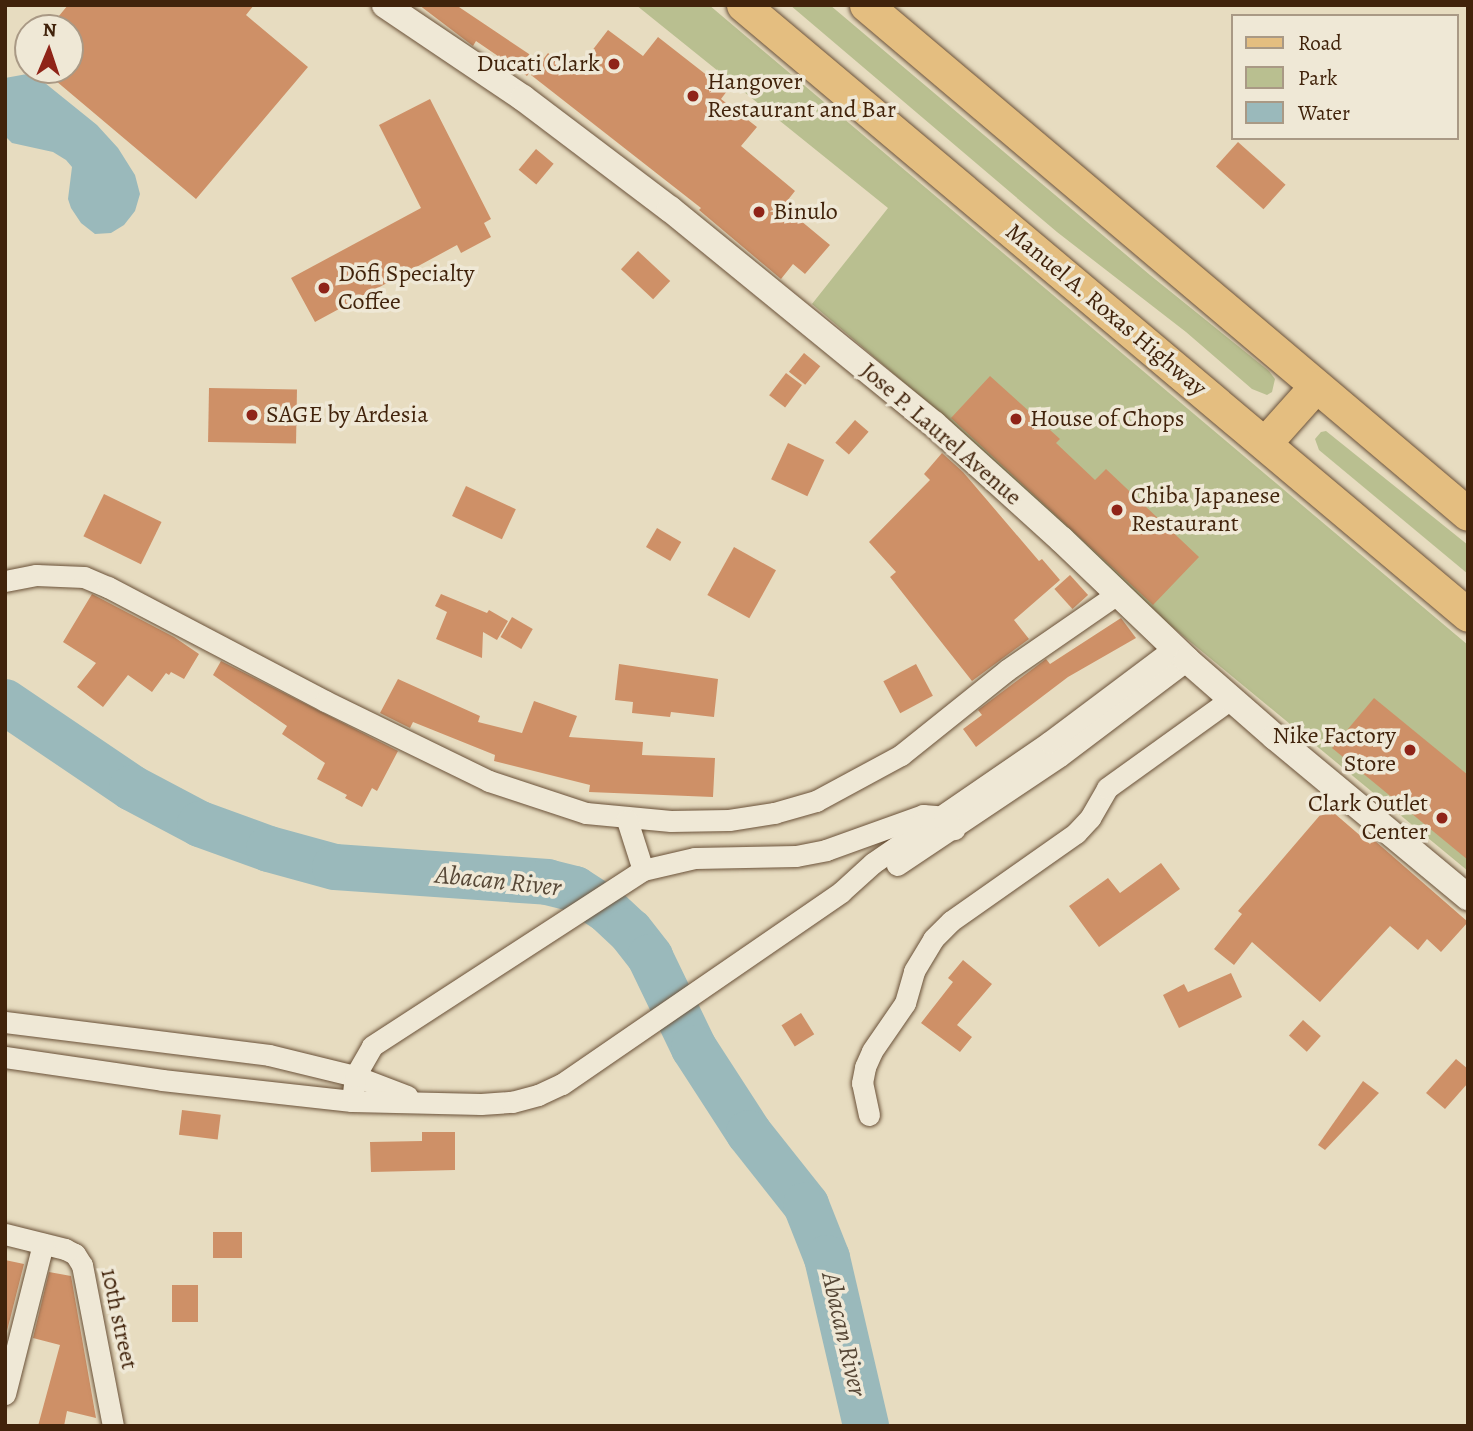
<!DOCTYPE html>
<meta charset="utf-8">
<style>
body{margin:0}
#map{position:relative;width:1473px;height:1431px;overflow:hidden;background:#e7dcc0;font-family:Alegreya,serif}
div>[style]{position:absolute}
[style*='--x']{left:calc(var(--x)*1px);top:calc(var(--y)*1px);width:calc(var(--w)*1px);rotate:calc(var(--a)*1deg)}
.green>*{inset:0;background:#b9bf90}
.water>*{inset:0;background:#9ab9bb}
.river>*{height:46px;margin:-23px;padding:0 23px;transform-origin:23px;border-radius:23px;background:#9ab9bb}
.building>*{inset:0;background:#ce9067;transform-origin:0 0}
.roads{filter:drop-shadow(0 0 2px #6a5138) drop-shadow(0 0 2px #6a5138)}
.minor>*{height:21px;margin:-10.5px;padding:0 10.5px;transform-origin:10.5px;border-radius:10.5px;background:#efe8d6}
.tertiary>*{height:26px;margin:-13px;padding:0 13px;transform-origin:13px;border-radius:13px;background:#efe8d6}
.primary>*{height:33px;margin:-16.5px;padding:0 16.5px;transform-origin:16.5px;border-radius:16.5px;background:#e4be80}
.dots>*{width:19px;height:19px;translate:-50% -50%;box-sizing:border-box;border:4px solid #efe8d6;border-radius:50%}
span{translate:-50% -50%;white-space:nowrap;text-align:center;line-height:1.15;-webkit-text-stroke:7px #efe8d6;paint-order:stroke}
.poi-label{font-size:24px;color:#41230b}
.right{translate:-100% -50%;text-align:right}
.left{translate:0 -50%;text-align:left}
.street-label{font-size:24px;color:#41230b}
.water-label{font-size:26px;color:#574837;font-style:italic}
.frame{position:absolute;inset:0;border:7px solid #41230b;pointer-events:none}
.legend{position:absolute;left:1231px;top:14px;width:228px;height:126px;box-sizing:border-box;background:#efe8d6;border:2px solid #a99985;margin:0;padding:9px 12px;list-style:none;font-size:21px;color:#41230b}
.legend li{display:flex;align-items:center;gap:14px;height:35px}
.legend b{width:35px;border:2px solid #a99985}
.north{position:absolute;left:14px;top:14px;width:70px;height:70px;box-sizing:border-box;background:#efe8d6;border:2px solid #a99985;border-radius:50%;rotate:2deg;font-size:19px;font-weight:700;line-height:28px;text-align:center;color:#41230b}
.north::after{content:'';display:block;margin:auto;width:24px;height:32px;background:#8f2418;clip-path:polygon(50% 0,100% 100%,50% 72%,0 100%)}
</style>
<div id="map">
<div class="green">
<div style="clip-path:polygon(636px 5px,709px 5px,1468px 645px,1468px 871px,1159px 616px,949px 421px,812px 304px,888px 208px)"></div>
<div style="clip-path:polygon(790px 5px,830px 5px,1150px 275px,1269px 371px,1275px 379px,1272px 392px,1267px 395px,1252px 389px,1186px 332px,1057px 232px)"></div>
<div style="clip-path:polygon(1326px 431px,1468px 545px,1468px 574px,1319px 450px,1315px 439px,1321px 432px)"></div>
</div>
<div class="water">
<div style="clip-path:polygon(27px 74px,40px 79px,97px 125px,118px 148px,135px 175px,140px 194px,135px 211px,124px 225px,111px 233px,95px 234px,81px 223px,71px 208px,68px 199px,72px 167px,66px 160px,53px 152px,12px 143px,5px 136px,5px 78px)"></div>
</div>
<div class="river">
<div style="--x:5;--y:702;--w:153;--a:34.1"></div>
<div style="--x:132;--y:788;--w:77;--a:27.9"></div>
<div style="--x:200;--y:824;--w:73;--a:19.9"></div>
<div style="--x:269;--y:849;--w:68;--a:15.3"></div>
<div style="--x:335;--y:867;--w:213;--a:4"></div>
<div style="--x:547;--y:882;--w:29;--a:14"></div>
<div style="--x:575;--y:889;--w:37;--a:33"></div>
<div style="--x:606;--y:909;--w:33;--a:43"></div>
<div style="--x:630;--y:931;--w:33;--a:52"></div>
<div style="--x:650;--y:957;--w:101;--a:64.2"></div>
<div style="--x:694;--y:1048;--w:101;--a:57.1"></div>
<div style="--x:749;--y:1133;--w:92;--a:51.6"></div>
<div style="--x:806;--y:1205;--w:57;--a:68.4"></div>
<div style="--x:827;--y:1258;--w:172;--a:76.9"></div>
</div>
<div class="building">
<div style="clip-path:polygon(68px 5px,254px 5px,246px 15px,308px 67px,196px 199px,43px 70px,70px 70px,70px 28px,49px 28px)"></div>
<div style="clip-path:polygon(419px 5px,456px 5px,538px 60px,527px 76px,476px 41px,473px 46px)"></div>
<div style="clip-path:polygon(608px 30px,643px 56px,658px 37px,727px 91px,721px 99px,757px 127px,741px 146px,795px 191px,783px 206px,830px 245px,805px 274px,793px 264px,781px 279px,699px 210px,701px 208px,531px 75px,548px 53px,574px 74px)"></div>
<div style="clip-path:polygon(430px 99px,491px 219px,484px 223px,491px 237px,461px 253px,457px 245px,315px 322px,291px 278px,421px 208px,379px 125px)"></div>
<div style="left:1238px;top:142px;width:64px;height:33px;rotate:42deg"></div>
<div style="left:536px;top:149px;width:23px;height:27px;rotate:40deg"></div>
<div style="left:638px;top:251px;width:44px;height:25px;rotate:43deg"></div>
<div style="left:804px;top:353px;width:21px;height:24px;rotate:39deg"></div>
<div style="left:786px;top:373px;width:20px;height:28px;rotate:37deg"></div>
<div style="clip-path:polygon(990px 376px,1060px 439px,1056px 443px,1095px 480px,1106px 469px,1199px 557px,1153px 605px,951px 418px)"></div>
<div style="left:209px;top:388px;width:88px;height:54px;rotate:1deg"></div>
<div style="left:855px;top:420px;width:18px;height:30px;rotate:41deg"></div>
<div style="left:788px;top:443px;width:40px;height:40px;rotate:25deg"></div>
<div style="clip-path:polygon(942px 453px,963px 472px,1039px 561px,1042px 559px,1060px 580px,1014px 620px,1029px 639px,972px 681px,890px 577px,896px 572px,869px 542px,930px 480px,924px 474px)"></div>
<div style="left:466px;top:486px;width:55px;height:33px;rotate:25deg"></div>
<div style="left:104px;top:494px;width:64px;height:47px;rotate:26deg"></div>
<div style="left:657px;top:528px;width:28px;height:22px;rotate:30deg"></div>
<div style="left:734px;top:547px;width:48px;height:55px;rotate:29deg"></div>
<div style="left:1070px;top:575px;width:27px;height:21px;rotate:48deg"></div>
<div style="clip-path:polygon(92px 594px,174px 637px,199px 654px,184px 679px,171px 672px,169px 675px,166px 673px,152px 692px,128px 675px,103px 707px,77px 687px,96px 663px,63px 642px)"></div>
<div style="clip-path:polygon(441px 594px,487px 613px,489px 610px,508px 621px,497px 640px,483px 632px,482px 658px,436px 639px,447px 612px,435px 606px)"></div>
<div style="left:512px;top:617px;width:24px;height:23px;rotate:30deg"></div>
<div style="clip-path:polygon(1121px 618px,1136px 638px,1068px 677px,976px 747px,963px 729px,982px 715px,978px 710px,1046px 659px,1050px 664px)"></div>
<div style="clip-path:polygon(221px 661px,398px 751px,377px 791px,372px 788px,362px 807px,345px 798px,347px 795px,317px 779px,325px 763px,282px 734px,287px 726px,213px 675px)"></div>
<div style="clip-path:polygon(619px 664px,718px 679px,714px 717px,671px 712px,670px 717px,632px 713px,633px 702px,615px 700px)"></div>
<div style="left:916px;top:664px;width:36px;height:37px;rotate:62deg"></div>
<div style="clip-path:polygon(398px 679px,480px 716px,478px 722px,522px 733px,534px 701px,577px 716px,569px 737px,643px 742px,642px 755px,715px 758px,713px 797px,589px 792px,590px 785px,494px 761px,495px 755px,413px 722px,410px 728px,380px 713px)"></div>
<div style="clip-path:polygon(1374px 698px,1468px 775px,1468px 860px,1332px 748px)"></div>
<div style="clip-path:polygon(1327px 807px,1370px 844px,1374px 840px,1468px 922px,1441px 952px,1427px 939px,1418px 950px,1390px 926px,1320px 1002px,1252px 942px,1234px 965px,1214px 949px,1242px 914px,1238px 911px)"></div>
<div style="clip-path:polygon(1161px 863px,1180px 889px,1099px 947px,1069px 906px,1108px 878px,1120px 893px)"></div>
<div style="clip-path:polygon(963px 960px,992px 984px,957px 1025px,972px 1037px,960px 1052px,921px 1023px,953px 982px,948px 978px)"></div>
<div style="clip-path:polygon(1231px 973px,1242px 997px,1179px 1028px,1163px 995px,1184px 984px,1188px 992px)"></div>
<div style="left:801px;top:1013px;width:25px;height:23px;rotate:58deg"></div>
<div style="left:1303px;top:1020px;width:24px;height:21px;rotate:42deg"></div>
<div style="clip-path:polygon(1456px 1059px,1468px 1069px,1468px 1083px,1445px 1109px,1426px 1093px)"></div>
<div style="clip-path:polygon(1363px 1081px,1379px 1093px,1325px 1150px,1318px 1145px)"></div>
<div style="left:182px;top:1110px;width:39px;height:25px;rotate:7deg"></div>
<div style="clip-path:polygon(422px 1132px,455px 1132px,455px 1170px,371px 1172px,370px 1142px,422px 1141px)"></div>
<div style="left:213px;top:1232px;width:29px;height:26px"></div>
<div style="clip-path:polygon(5px 1260px,24px 1264px,7px 1331px,5px 1331px)"></div>
<div style="clip-path:polygon(49px 1272px,71px 1276px,96px 1418px,67px 1411px,64px 1426px,38px 1426px,60px 1345px,33px 1338px)"></div>
<div style="left:172px;top:1285px;width:26px;height:37px"></div>
</div>
<div class="roads">
<div class="minor">
<div style="--x:5;--y:581;--w:32;--a:-11"></div>
<div style="--x:36;--y:575;--w:48;--a:2.4"></div>
<div style="--x:84;--y:577;--w:26;--a:23"></div>
<div style="--x:108;--y:587;--w:245;--a:27.7"></div>
<div style="--x:325;--y:701;--w:182;--a:26"></div>
<div style="--x:489;--y:781;--w:102;--a:18.3"></div>
<div style="--x:586;--y:813;--w:85;--a:5.4"></div>
<div style="--x:671;--y:821;--w:58;--a:-1"></div>
<div style="--x:729;--y:820;--w:46;--a:-8.8"></div>
<div style="--x:774;--y:813;--w:44;--a:-15.9"></div>
<div style="--x:816;--y:801;--w:97;--a:-28.4"></div>
<div style="--x:901;--y:755;--w:136;--a:-38.7"></div>
<div style="--x:1007;--y:670;--w:134;--a:-34.6"></div>
<div style="--x:627;--y:820;--w:52;--a:72.3"></div>
<div style="--x:897;--y:865;--w:196;--a:-33.8"></div>
<div style="--x:1060;--y:756;--w:159;--a:-37.1"></div>
<div style="--x:5;--y:1022;--w:266;--a:7.1"></div>
<div style="--x:269;--y:1055;--w:89;--a:13.7"></div>
<div style="--x:355;--y:1076;--w:56;--a:21"></div>
<div style="--x:5;--y:1057;--w:159;--a:8.3"></div>
<div style="--x:162;--y:1080;--w:191;--a:6.3"></div>
<div style="--x:352;--y:1101;--w:129;--a:1.3"></div>
<div style="--x:481;--y:1104;--w:31;--a:-4"></div>
<div style="--x:512;--y:1102;--w:27;--a:-15"></div>
<div style="--x:538;--y:1095;--w:26;--a:-25"></div>
<div style="--x:562;--y:1084;--w:339;--a:-34.5"></div>
<div style="--x:841;--y:892;--w:43;--a:-42.2"></div>
<div style="--x:873;--y:863;--w:214;--a:-34.5"></div>
<div style="--x:1049;--y:742;--w:156;--a:-36.9"></div>
<div style="--x:352;--y:1101;--w:25;--a:-83"></div>
<div style="--x:355;--y:1076;--w:34;--a:-60"></div>
<div style="--x:372;--y:1046;--w:323;--a:-33"></div>
<div style="--x:643;--y:870;--w:53;--a:-13"></div>
<div style="--x:695;--y:858;--w:101;--a:-1.1"></div>
<div style="--x:796;--y:856;--w:31;--a:-11"></div>
<div style="--x:826;--y:850;--w:103;--a:-19.8"></div>
<div style="--x:923;--y:815;--w:21;--a:5"></div>
<div style="--x:944;--y:817;--w:16;--a:50"></div>
<div style="--x:869;--y:1115;--w:33;--a:-102"></div>
<div style="--x:862;--y:1083;--w:16;--a:-79"></div>
<div style="--x:865;--y:1067;--w:17;--a:-66"></div>
<div style="--x:872;--y:1051;--w:58;--a:-55.5"></div>
<div style="--x:905;--y:1003;--w:33;--a:-74"></div>
<div style="--x:914;--y:971;--w:37;--a:-59"></div>
<div style="--x:933;--y:939;--w:25;--a:-45"></div>
<div style="--x:951;--y:921;--w:153;--a:-35.1"></div>
<div style="--x:1076;--y:833;--w:21;--a:-47"></div>
<div style="--x:1090;--y:818;--w:34;--a:-60"></div>
<div style="--x:1107;--y:788;--w:153;--a:-35.7"></div>
<div style="--x:5;--y:1234;--w:62;--a:14"></div>
<div style="--x:65;--y:1249;--w:11;--a:27"></div>
<div style="--x:75;--y:1254;--w:13;--a:58"></div>
<div style="--x:82;--y:1265;--w:164;--a:79.1"></div>
<div style="--x:5;--y:1394;--w:155;--a:-75.8"></div>
</div>
<div class="tertiary">
<div style="--x:385;--y:5;--w:166;--a:34"></div>
<div style="--x:523;--y:98;--w:184;--a:37.1"></div>
<div style="--x:670;--y:209;--w:340;--a:39.2"></div>
<div style="--x:934;--y:424;--w:171;--a:42.2"></div>
<div style="--x:1061;--y:539;--w:175;--a:43.8"></div>
<div style="--x:1187;--y:660;--w:117;--a:41.2"></div>
<div style="--x:1275;--y:737;--w:251;--a:39.7"></div>
</div>
<div class="primary">
<div style="--x:743;--y:5;--w:947;--a:40.08"></div>
<div style="--x:866;--y:5;--w:788;--a:40.22"></div>
<div style="--x:1265;--y:443;--w:75;--a:-48.2"></div>
</div>
</div>
<div class="dots">
<div style="left:614px;top:64px;background:#8f2418"></div>
<div style="left:693px;top:96px;background:#8f2418"></div>
<div style="left:759px;top:212px;background:#8f2418"></div>
<div style="left:324px;top:288px;background:#8f2418"></div>
<div style="left:252px;top:415px;background:#8f2418"></div>
<div style="left:1016px;top:419px;background:#8f2418"></div>
<div style="left:1117px;top:510px;background:#8f2418"></div>
<div style="left:1410px;top:750px;background:#8f2418"></div>
<div style="left:1442px;top:818px;background:#8f2418"></div>
</div>
<div class="poi-label">
<span class="right" style="left:600px;top:64px">Ducati Clark</span>
<span class="left" style="left:707px;top:96px">Hangover<br>Restaurant and Bar</span>
<span class="left" style="left:773px;top:212px">Binulo</span>
<span class="left" style="left:338px;top:288px">Dōfi Specialty<br>Coffee</span>
<span class="left" style="left:266px;top:415px">SAGE by Ardesia</span>
<span class="left" style="left:1030px;top:419px">House of Chops</span>
<span class="left" style="left:1131px;top:510px">Chiba Japanese<br>Restaurant</span>
<span class="right" style="left:1396px;top:750px">Nike Factory<br>Store</span>
<span class="right" style="left:1428px;top:818px">Clark Outlet<br>Center</span>
</div>
<div class="street-label">
<span style="left:1106px;top:310px;rotate:40deg">Manuel A. Roxas Highway</span>
<span style="left:941px;top:434px;rotate:41deg">Jose P. Laurel Avenue</span>
<span style="left:119px;top:1319px;rotate:78deg">10th street</span>
</div>
<div class="water-label">
<span style="left:498px;top:881px;rotate:6deg">Abacan River</span>
<span style="left:844px;top:1334px;rotate:77deg">Abacan River</span>
</div>
<div class="frame"></div>
<ul class="legend">
<li><b style="height:9px;background:#e4be80"></b>Road</li>
<li><b style="height:19px;background:#b9bf90"></b>Park</li>
<li><b style="height:19px;background:#9ab9bb"></b>Water</li>
</ul>
<div class="north">N</div>
</div>
